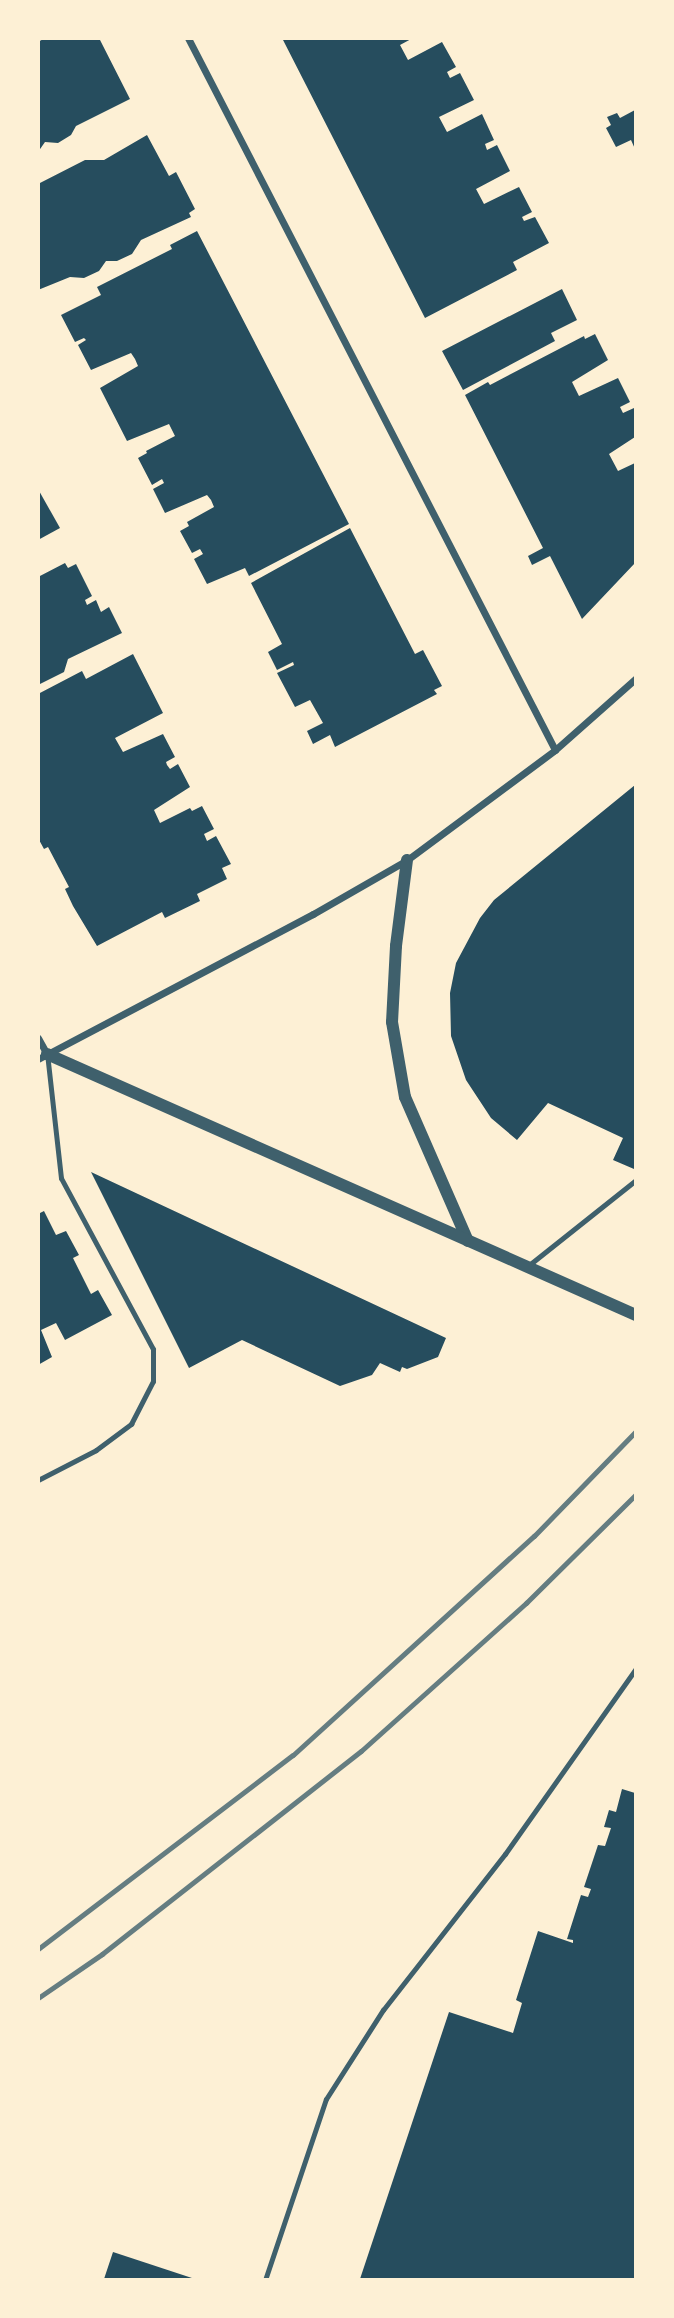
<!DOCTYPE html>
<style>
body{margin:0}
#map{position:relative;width:674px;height:2318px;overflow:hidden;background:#fdf0d5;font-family:"Source Sans 3",sans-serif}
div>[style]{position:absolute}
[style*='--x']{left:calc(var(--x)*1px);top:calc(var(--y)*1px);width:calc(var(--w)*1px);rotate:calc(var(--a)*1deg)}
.building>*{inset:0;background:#264d5e}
.service>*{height:5px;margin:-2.5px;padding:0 2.5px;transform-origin:2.5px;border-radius:2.5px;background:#3f606c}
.minor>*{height:7px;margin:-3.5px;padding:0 3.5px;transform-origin:3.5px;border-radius:3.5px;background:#3f606c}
.tertiary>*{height:12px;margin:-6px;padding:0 6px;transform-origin:6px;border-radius:6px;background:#3f606c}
.rail>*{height:5px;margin:-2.5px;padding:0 2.5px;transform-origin:2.5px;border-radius:2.5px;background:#657d81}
span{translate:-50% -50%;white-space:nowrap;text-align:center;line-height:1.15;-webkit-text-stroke:5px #fdf0d5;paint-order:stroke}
.frame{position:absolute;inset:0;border:40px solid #fdf0d5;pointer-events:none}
</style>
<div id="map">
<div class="building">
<div style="clip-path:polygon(45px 38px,99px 38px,130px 99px,76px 126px,71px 135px,58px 143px,45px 142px,38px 152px,38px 42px)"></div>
<div style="clip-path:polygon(282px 38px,413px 38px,400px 45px,408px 60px,442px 42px,456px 67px,447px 72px,450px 78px,460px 73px,474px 100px,439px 117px,447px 132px,482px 114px,494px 140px,485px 144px,487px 150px,497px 145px,510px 171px,476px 189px,484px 204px,519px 187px,532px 212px,522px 217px,524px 221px,535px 217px,549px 243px,513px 262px,517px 270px,425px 318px)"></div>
<div style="clip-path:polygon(635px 110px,635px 149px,631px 140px,616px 147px,606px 128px,611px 125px,607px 117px,617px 113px,620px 118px)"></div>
<div style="clip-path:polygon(147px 135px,169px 176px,176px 172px,195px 209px,189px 213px,191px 217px,141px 240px,132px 254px,117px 261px,106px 261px,99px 271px,84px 278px,70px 277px,38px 290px,38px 184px,85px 160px,104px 160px)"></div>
<div style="clip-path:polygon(197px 231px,349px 524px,249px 576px,245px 568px,207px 584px,194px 559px,203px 554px,200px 549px,192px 553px,180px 531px,189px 526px,187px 522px,214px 507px,211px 500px,207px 495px,165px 513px,153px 489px,164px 483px,162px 479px,152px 485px,138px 458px,147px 453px,146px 451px,175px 436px,169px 424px,127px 441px,100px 388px,138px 366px,135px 359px,131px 353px,91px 370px,78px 345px,86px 340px,84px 338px,75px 342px,61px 315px,101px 295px,97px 287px,172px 249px,170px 245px)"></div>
<div style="clip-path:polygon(562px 289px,577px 320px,551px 333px,555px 341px,463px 390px,442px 351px)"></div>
<div style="clip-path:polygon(595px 334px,608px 360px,572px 382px,579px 396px,618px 378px,630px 402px,620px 407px,623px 413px,634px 408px,635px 412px,635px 437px,609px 454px,618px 471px,635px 463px,635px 563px,582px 619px,550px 556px,532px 565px,528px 556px,543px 548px,465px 395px,488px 382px,490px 385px,584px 336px,585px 339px)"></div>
<div style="clip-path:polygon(38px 489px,60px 528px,38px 540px)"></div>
<div style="clip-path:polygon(350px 528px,415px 654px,423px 650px,442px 686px,434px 690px,437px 694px,335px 747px,330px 735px,313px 744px,307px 731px,323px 723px,310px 700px,295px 707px,277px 673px,294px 665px,293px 662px,277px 670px,268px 652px,282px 644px,251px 583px)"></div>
<div style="clip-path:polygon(65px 563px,68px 568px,76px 564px,92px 596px,85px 600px,87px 605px,96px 600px,101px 612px,109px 607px,122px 633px,68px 659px,64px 672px,38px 685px,38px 577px)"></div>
<div style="clip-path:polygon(133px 654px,163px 713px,115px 738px,123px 752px,163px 734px,175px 757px,166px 762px,167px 765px,170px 769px,178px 764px,190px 787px,154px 810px,160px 823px,190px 808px,192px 811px,202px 806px,214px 829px,204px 834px,207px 841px,216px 836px,231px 864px,222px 868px,227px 879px,197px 894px,200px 901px,165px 918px,162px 912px,97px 946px,73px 906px,65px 889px,69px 887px,48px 847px,44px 849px,38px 838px,38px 694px,82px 671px,86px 679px)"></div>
<div style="clip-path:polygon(635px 785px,635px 1166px,634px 1169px,613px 1160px,623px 1138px,548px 1103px,517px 1140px,491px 1118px,466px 1080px,451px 1036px,450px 993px,456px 963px,480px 918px,494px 900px)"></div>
<div style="clip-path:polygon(91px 1172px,446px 1338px,438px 1357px,407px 1369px,402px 1367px,400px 1372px,380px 1363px,372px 1375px,340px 1386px,242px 1340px,189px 1368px)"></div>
<div style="clip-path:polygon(44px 1211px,56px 1235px,66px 1231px,79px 1255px,73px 1258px,91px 1294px,98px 1290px,112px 1315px,65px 1340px,56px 1323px,41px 1330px,52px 1357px,38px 1365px,38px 1214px)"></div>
<div style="clip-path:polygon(622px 1789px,635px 1793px,635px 2279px,360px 2279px,449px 2012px,513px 2033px,522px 2003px,516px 2000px,538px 1931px,573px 1943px,573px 1940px,567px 1939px,581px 1895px,588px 1897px,591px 1889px,584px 1887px,598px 1845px,605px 1846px,611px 1828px,604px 1827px,609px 1810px,616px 1812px)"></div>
<div style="clip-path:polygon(113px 2252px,195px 2279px,104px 2279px)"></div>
</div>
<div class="service">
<div style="--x:529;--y:1265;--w:137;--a:-38.5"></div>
<div style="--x:38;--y:1480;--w:65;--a:-27.3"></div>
<div style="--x:96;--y:1450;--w:44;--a:-36.6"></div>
<div style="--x:131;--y:1424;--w:48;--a:-62.9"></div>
<div style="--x:153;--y:1381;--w:32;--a:-90"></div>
<div style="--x:153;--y:1349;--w:194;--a:-118.3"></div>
<div style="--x:61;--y:1178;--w:125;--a:-96.4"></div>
<div style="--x:265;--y:2280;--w:191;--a:-71.4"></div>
<div style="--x:326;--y:2099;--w:106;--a:-57.4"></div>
<div style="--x:383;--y:2010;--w:198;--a:-52"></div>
<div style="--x:505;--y:1854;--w:228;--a:-54.8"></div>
</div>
<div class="minor">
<div style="--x:188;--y:38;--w:801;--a:62.73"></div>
<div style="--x:38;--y:1038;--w:18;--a:61"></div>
<div style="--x:38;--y:1059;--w:311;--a:-27.8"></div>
<div style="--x:313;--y:914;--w:108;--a:-29.9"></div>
<div style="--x:407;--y:860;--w:184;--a:-36.6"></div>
<div style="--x:555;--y:750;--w:108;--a:-41.6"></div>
</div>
<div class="tertiary">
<div style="--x:407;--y:860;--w:87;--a:97.3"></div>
<div style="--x:396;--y:946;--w:76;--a:93"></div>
<div style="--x:392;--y:1022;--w:76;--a:80.2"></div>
<div style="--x:405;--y:1097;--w:157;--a:66.4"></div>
<div style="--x:47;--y:1054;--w:644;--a:23.9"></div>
</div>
<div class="rail">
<div style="--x:38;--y:1949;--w:320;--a:-37.3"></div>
<div style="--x:293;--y:1755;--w:326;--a:-42.3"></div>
<div style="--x:534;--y:1536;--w:146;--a:-45.8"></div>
<div style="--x:38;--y:1998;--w:78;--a:-34.5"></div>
<div style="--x:102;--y:1954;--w:329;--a:-38.1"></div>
<div style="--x:361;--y:1751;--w:222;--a:-41.9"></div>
<div style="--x:526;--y:1603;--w:155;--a:-44.7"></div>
</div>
<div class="frame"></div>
</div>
